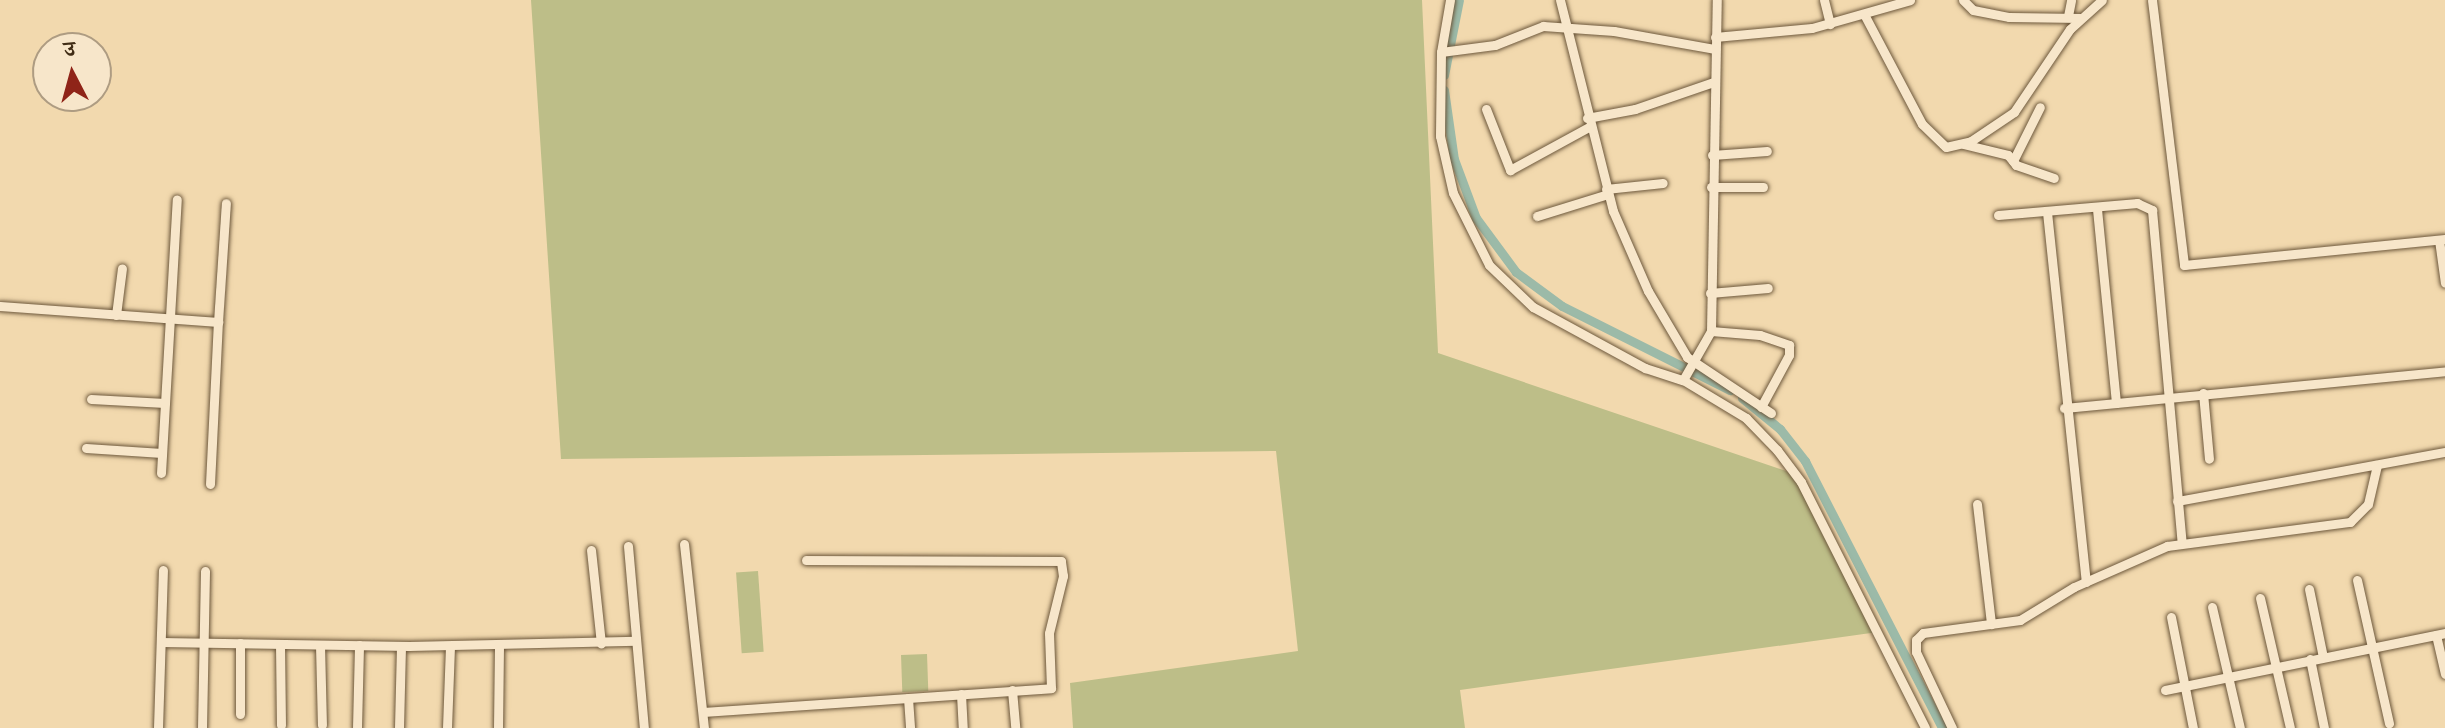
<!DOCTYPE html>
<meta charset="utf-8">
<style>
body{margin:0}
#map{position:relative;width:2445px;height:728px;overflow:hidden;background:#f2d9ae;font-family:"Libre Bodoni","Noto Serif Devanagari",serif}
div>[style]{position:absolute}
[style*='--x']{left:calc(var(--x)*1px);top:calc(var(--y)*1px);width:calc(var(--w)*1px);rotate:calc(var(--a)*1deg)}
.green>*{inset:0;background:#bdbe88;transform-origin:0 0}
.canal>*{height:9px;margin:-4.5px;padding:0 4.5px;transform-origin:4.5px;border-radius:4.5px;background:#9cbaa8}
.roads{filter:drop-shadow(0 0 2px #6d583c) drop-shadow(0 0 2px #6d583c)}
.street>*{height:9px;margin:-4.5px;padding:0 4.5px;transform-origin:4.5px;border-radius:4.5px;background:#f7e6ca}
span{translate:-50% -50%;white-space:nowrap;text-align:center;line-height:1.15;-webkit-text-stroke:6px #f7e6ca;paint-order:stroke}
.north{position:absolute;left:32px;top:32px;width:80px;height:80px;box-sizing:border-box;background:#f7e6ca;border:2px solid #ae9c82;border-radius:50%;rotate:354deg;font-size:22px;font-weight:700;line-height:32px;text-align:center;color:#412d16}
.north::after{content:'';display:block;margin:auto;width:28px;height:36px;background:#8f2418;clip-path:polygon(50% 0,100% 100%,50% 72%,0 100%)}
</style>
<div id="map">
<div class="green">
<div style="clip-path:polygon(531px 0,1422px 0,1438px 353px,1795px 474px,1878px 632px,1460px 690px,1465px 728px,1073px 728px,1070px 683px,1298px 651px,1276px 451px,561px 459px)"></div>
<div style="left:758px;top:571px;width:81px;height:22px;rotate:86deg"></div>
<div style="left:927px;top:654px;width:37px;height:26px;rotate:88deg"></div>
</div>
<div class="canal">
<div style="--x:1444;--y:75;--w:76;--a:-78.7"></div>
<div style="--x:1444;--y:90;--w:70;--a:81.8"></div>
<div style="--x:1454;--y:159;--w:63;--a:69.6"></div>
<div style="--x:1476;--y:218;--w:67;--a:53.5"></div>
<div style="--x:1516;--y:272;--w:57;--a:36.5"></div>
<div style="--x:1562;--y:306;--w:188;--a:26.6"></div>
<div style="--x:1742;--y:398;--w:49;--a:39.2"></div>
<div style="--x:1780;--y:429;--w:41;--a:52"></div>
<div style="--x:1805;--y:461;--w:300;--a:62.8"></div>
</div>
<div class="roads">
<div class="street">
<div style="--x:1450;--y:0;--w:53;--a:99.8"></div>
<div style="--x:1441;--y:52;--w:84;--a:90.7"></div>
<div style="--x:1440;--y:136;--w:58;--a:77.2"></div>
<div style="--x:1453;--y:193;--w:80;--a:63.4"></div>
<div style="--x:1489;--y:265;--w:61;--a:43.7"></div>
<div style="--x:1533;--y:307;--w:128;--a:28.6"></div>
<div style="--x:1645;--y:368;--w:40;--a:18"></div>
<div style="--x:1683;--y:380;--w:74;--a:31.1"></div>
<div style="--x:1746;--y:418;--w:45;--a:45.9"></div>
<div style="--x:1777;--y:450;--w:40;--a:53"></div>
<div style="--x:1801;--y:482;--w:275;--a:63.2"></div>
<div style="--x:1560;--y:0;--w:218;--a:75.9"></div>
<div style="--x:1613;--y:211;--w:87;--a:66.4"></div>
<div style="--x:1648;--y:291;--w:77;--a:59.4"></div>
<div style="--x:1687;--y:357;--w:101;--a:33.7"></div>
<div style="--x:1824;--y:0;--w:25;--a:76"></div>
<div style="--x:1963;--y:0;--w:14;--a:45"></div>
<div style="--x:1973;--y:10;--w:37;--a:11"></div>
<div style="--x:2009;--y:17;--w:72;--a:0.8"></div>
<div style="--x:2152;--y:0;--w:267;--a:83.1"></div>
<div style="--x:2184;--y:265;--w:262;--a:-5.7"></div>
<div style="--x:1865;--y:16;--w:122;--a:62.2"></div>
<div style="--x:1922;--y:124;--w:33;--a:44"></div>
<div style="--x:1946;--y:147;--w:26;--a:-13"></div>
<div style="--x:1971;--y:141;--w:52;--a:-34"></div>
<div style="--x:2014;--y:112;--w:100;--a:-56"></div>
<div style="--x:2070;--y:29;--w:43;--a:-42.2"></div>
<div style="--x:2068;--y:16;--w:16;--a:-79"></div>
<div style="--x:1715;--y:37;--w:97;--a:-5.3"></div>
<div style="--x:1812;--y:28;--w:102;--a:-15.9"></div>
<div style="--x:1441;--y:52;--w:54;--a:-7.4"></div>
<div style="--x:1495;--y:45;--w:52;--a:-21.6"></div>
<div style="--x:1543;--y:26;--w:71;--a:4"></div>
<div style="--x:1614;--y:31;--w:103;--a:10.1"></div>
<div style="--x:1486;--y:109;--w:66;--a:68.5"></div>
<div style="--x:1510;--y:170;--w:90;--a:-28.6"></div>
<div style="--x:1587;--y:118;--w:49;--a:-10.6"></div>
<div style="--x:1635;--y:109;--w:83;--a:-18.9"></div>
<div style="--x:1963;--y:144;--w:46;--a:13.7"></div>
<div style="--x:2008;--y:155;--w:13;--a:51"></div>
<div style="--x:2016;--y:165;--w:40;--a:18.9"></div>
<div style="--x:1712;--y:155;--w:55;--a:-4.2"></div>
<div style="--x:2013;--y:161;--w:60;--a:-63.4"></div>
<div style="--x:1711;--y:187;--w:52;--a:0"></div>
<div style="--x:1606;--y:189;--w:57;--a:-6"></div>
<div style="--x:2097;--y:209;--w:195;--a:84.4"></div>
<div style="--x:2047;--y:212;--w:372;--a:84"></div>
<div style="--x:1998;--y:215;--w:140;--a:-4.9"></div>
<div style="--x:2137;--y:203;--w:17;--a:25"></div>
<div style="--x:2152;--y:210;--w:334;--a:84.9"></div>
<div style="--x:1537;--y:216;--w:74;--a:-17.2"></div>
<div style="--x:2439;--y:240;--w:43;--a:82.1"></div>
<div style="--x:1710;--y:293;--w:58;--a:-4.9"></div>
<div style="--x:0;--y:306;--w:219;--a:4.2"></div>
<div style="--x:218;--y:322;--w:119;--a:-86.2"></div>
<div style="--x:116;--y:315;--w:47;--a:-82.7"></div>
<div style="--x:1711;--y:331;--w:49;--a:4.7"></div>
<div style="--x:1760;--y:335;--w:31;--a:19"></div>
<div style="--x:1789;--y:345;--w:10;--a:90"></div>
<div style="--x:1789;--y:355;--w:59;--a:118.3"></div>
<div style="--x:1683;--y:380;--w:56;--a:-60.3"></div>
<div style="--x:1711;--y:331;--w:331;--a:-89"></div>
<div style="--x:2203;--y:393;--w:66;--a:84.8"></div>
<div style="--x:91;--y:399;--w:74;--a:3.1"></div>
<div style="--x:2064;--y:408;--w:383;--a:-5.5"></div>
<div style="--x:86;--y:448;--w:76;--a:3.8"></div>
<div style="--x:161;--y:473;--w:274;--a:-86.7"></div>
<div style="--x:210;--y:484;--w:162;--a:-87.2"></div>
<div style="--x:2177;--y:501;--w:272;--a:-10.4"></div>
<div style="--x:1977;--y:504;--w:121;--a:83.3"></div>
<div style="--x:684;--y:544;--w:185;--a:83.8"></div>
<div style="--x:628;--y:546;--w:183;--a:85"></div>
<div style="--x:591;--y:550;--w:94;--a:83.9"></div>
<div style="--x:2357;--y:580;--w:147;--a:77.4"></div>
<div style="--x:2309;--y:589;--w:69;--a:78.4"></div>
<div style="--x:2260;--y:598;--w:133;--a:77"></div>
<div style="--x:2212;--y:607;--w:124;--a:77"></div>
<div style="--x:2171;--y:617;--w:113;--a:78.8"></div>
<div style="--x:2436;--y:635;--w:40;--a:77"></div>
<div style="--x:161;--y:642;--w:248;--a:0.9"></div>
<div style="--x:409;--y:646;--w:227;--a:-1.3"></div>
<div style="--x:240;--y:643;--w:71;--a:90"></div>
<div style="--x:280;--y:644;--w:81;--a:89.3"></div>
<div style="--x:320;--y:645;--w:80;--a:88.6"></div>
<div style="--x:2310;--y:659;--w:70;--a:78.5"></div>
<div style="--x:1012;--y:690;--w:38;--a:85"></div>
<div style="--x:2165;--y:690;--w:286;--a:-11.5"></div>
<div style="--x:961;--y:694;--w:34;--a:87"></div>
<div style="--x:908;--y:698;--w:30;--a:86"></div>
<div style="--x:703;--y:712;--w:349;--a:-3.9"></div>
<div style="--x:1051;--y:688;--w:55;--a:-92.1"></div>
<div style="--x:1049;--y:633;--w:59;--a:-76.2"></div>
<div style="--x:1063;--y:576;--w:15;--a:-98"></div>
<div style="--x:1061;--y:561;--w:255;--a:-179.8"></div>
<div style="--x:158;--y:728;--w:158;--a:-88.2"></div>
<div style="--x:202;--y:728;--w:157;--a:-88.9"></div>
<div style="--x:357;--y:728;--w:83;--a:-88.6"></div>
<div style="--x:399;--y:728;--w:82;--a:-88.6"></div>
<div style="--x:447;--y:728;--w:82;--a:-87.9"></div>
<div style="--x:498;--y:728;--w:83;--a:-89.3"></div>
<div style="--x:1952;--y:728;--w:84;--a:-115.3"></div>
<div style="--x:1916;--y:652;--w:12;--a:-90"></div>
<div style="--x:1916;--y:640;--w:10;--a:-45"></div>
<div style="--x:1923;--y:633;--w:98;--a:-7.6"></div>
<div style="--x:2020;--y:620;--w:63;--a:-31.4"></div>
<div style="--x:2074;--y:587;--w:102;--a:-23.8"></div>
<div style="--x:2167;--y:546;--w:185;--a:-7.5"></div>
<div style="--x:2350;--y:522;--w:25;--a:-45"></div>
<div style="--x:2368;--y:504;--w:40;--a:-77"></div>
</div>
</div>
<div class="north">उ</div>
</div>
